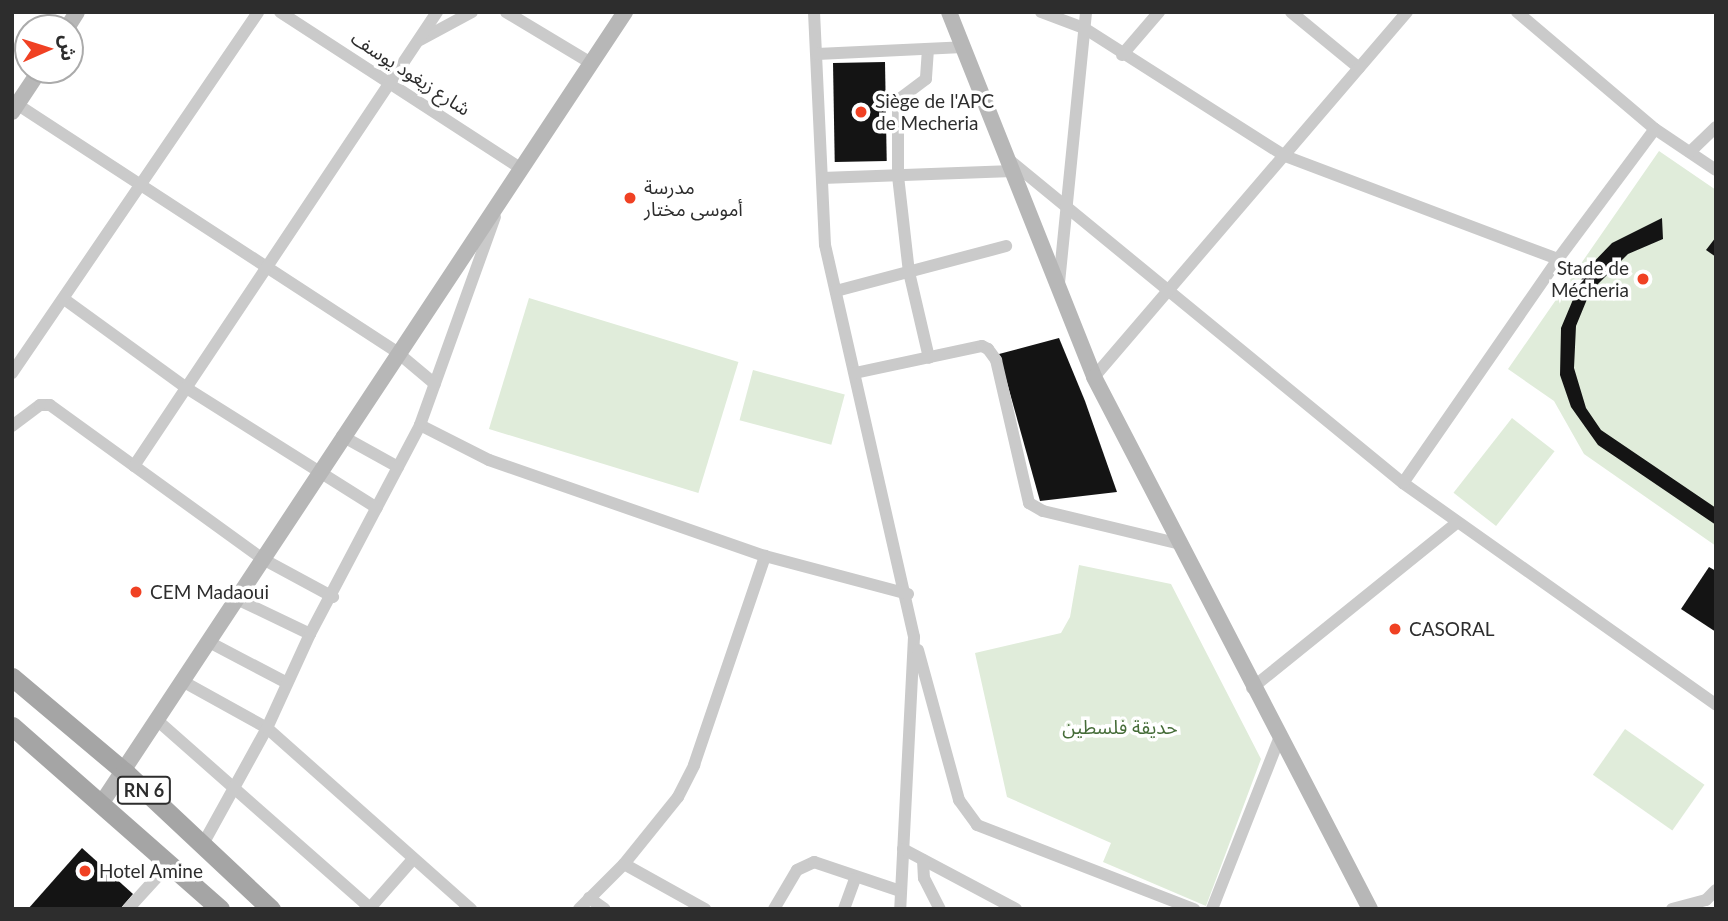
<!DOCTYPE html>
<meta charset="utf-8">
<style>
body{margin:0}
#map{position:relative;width:1728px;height:921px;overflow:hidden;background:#fff;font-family:Lato,"Noto Sans Arabic",sans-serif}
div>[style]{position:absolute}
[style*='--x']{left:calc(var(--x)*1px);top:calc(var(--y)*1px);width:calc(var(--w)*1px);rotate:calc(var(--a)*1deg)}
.green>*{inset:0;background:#e0ecda;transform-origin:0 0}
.building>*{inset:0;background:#141414;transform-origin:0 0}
.minor>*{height:12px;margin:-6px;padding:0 6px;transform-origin:6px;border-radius:6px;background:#cacaca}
.secondary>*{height:16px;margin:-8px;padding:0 8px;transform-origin:8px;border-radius:8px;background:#b7b7b7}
.primary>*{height:19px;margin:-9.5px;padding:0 9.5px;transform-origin:9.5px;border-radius:9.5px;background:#a5a5a5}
.dots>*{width:19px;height:19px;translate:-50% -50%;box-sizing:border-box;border:4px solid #fff;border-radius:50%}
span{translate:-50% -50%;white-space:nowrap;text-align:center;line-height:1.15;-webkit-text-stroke:7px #fff;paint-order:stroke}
.shield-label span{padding:2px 5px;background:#fff;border:2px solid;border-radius:5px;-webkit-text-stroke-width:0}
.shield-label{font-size:18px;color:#2d2d2d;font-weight:700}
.street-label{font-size:19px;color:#2d2d2d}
.poi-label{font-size:19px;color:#2d2d2d}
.left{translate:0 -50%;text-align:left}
.right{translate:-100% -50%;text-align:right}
.park-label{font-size:19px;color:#456c38}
.frame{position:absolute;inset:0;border:14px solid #2d2d2d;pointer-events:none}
.north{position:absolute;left:14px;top:14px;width:70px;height:70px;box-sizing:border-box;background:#fff;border:2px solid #ababab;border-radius:50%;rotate:87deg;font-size:19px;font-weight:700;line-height:28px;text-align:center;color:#2d2d2d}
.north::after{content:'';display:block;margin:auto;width:24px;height:32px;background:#f04123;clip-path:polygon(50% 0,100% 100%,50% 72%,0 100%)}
</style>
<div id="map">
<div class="green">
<div style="clip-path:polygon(1659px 151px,1716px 190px,1716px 546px,1584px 454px,1554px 401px,1508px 369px)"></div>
<div style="left:529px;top:298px;width:219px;height:137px;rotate:17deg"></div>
<div style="left:753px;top:370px;width:95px;height:52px;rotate:15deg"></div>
<div style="left:1512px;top:418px;width:54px;height:95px;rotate:38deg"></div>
<div style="clip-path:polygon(1079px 565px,1171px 584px,1261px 759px,1206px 906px,1103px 862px,1111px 843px,1007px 797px,975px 653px,1061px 633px,1070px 617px)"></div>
<div style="left:1625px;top:729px;width:97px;height:56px;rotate:35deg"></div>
</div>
<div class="building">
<div style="left:885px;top:62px;width:99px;height:52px;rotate:89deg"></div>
<div style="clip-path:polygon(1662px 218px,1663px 239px,1628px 254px,1590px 292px,1576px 326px,1574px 368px,1586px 408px,1601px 430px,1716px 508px,1716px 525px,1598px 445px,1571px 407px,1560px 375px,1561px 328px,1585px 271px,1612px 243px)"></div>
<div style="clip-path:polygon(1716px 237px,1716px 257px,1706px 250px)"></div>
<div style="clip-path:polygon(1059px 338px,1085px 401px,1117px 492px,1040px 501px,999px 354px)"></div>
<div style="clip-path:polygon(1709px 567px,1716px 571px,1716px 632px,1681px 609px)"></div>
<div style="clip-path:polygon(82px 848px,133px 894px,120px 909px,28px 909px)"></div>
</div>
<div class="minor">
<div style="--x:280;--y:12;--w:286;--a:33"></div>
<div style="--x:506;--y:12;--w:99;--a:31"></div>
<div style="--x:814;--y:12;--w:233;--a:87.3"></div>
<div style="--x:825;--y:245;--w:402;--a:77.2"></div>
<div style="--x:914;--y:637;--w:272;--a:92.9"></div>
<div style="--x:1041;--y:12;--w:46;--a:20.4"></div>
<div style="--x:1084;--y:28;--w:238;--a:32.5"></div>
<div style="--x:1285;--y:156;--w:292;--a:20.7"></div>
<div style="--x:1291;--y:12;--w:88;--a:39.5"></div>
<div style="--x:1517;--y:12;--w:181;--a:40.3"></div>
<div style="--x:1655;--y:129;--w:73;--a:33.9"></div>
<div style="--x:420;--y:40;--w:59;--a:-28.3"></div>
<div style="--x:928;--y:49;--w:30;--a:94"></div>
<div style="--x:926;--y:79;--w:35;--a:143"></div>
<div style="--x:898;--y:100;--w:76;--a:90"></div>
<div style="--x:898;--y:176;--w:97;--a:83.5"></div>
<div style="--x:909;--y:272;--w:88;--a:76.9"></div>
<div style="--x:817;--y:54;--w:146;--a:-2.7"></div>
<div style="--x:1122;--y:55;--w:57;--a:-49.3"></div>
<div style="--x:12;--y:101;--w:461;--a:33.1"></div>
<div style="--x:398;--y:353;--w:48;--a:40"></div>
<div style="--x:1690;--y:152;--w:36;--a:-44"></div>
<div style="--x:1008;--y:159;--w:511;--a:39.36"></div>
<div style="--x:1403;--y:483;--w:384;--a:35.3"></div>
<div style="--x:822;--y:178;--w:191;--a:-2.1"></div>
<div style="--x:1059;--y:283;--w:272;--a:-84.3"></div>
<div style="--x:836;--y:291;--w:176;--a:-14.8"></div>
<div style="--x:64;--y:299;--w:153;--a:36"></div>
<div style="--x:188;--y:389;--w:223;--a:32.2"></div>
<div style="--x:12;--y:373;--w:437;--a:-55.7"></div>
<div style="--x:855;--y:373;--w:130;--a:-12"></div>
<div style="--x:982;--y:346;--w:7;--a:27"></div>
<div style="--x:988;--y:349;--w:14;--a:54"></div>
<div style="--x:996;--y:360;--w:147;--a:77"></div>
<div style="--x:1029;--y:503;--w:16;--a:30"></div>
<div style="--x:1043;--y:511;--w:137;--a:13.5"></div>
<div style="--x:1094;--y:377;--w:481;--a:-49.4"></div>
<div style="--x:420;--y:425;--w:77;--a:26.9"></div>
<div style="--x:489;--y:460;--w:292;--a:19.2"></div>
<div style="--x:765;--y:556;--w:148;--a:14.9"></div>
<div style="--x:12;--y:426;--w:35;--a:-37"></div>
<div style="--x:40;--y:405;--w:10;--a:0"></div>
<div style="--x:50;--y:405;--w:261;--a:35.9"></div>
<div style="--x:261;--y:558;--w:82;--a:28.4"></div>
<div style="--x:342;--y:436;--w:64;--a:29"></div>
<div style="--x:134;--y:466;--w:546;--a:-56.28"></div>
<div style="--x:1403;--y:483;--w:272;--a:-55.3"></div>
<div style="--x:1558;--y:259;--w:162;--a:-53.3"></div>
<div style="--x:237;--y:599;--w:81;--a:25.6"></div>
<div style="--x:209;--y:642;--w:88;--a:27.7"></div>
<div style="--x:918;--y:650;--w:156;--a:74.7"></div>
<div style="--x:959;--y:800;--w:31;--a:54"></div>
<div style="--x:977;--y:825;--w:233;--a:21.2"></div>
<div style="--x:184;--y:682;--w:95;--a:29"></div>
<div style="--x:267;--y:728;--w:273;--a:41.6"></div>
<div style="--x:1252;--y:688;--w:261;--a:-38.9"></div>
<div style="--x:158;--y:721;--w:284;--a:41.4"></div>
<div style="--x:203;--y:844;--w:132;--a:-61.1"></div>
<div style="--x:267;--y:728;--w:103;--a:-65.4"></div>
<div style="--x:310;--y:634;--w:236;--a:-62.2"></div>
<div style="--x:420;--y:425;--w:221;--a:-70.2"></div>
<div style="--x:903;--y:849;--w:128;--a:28"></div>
<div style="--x:923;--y:860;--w:18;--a:87"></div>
<div style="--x:924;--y:878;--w:35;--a:63"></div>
<div style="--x:624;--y:864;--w:93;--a:29.1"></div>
<div style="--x:589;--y:898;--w:19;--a:35"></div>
<div style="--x:370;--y:908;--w:65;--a:-48.7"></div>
<div style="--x:128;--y:909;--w:59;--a:-47.7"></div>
<div style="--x:579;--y:909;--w:64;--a:-45"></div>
<div style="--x:624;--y:864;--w:86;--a:-51.1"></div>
<div style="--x:678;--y:797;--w:36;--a:-63"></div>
<div style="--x:694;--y:765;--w:221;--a:-71.2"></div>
<div style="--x:774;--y:909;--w:45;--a:-59.5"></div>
<div style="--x:797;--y:870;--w:19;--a:-25"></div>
<div style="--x:814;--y:862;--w:91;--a:18.6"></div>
<div style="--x:844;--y:909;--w:32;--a:-70"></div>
<div style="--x:1212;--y:909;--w:183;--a:-68.5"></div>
<div style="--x:1672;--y:909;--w:35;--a:-15"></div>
<div style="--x:1706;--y:900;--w:14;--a:-45"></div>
</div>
<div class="secondary">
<div style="--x:949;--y:12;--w:393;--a:68.3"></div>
<div style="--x:1094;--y:377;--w:599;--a:62.58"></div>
<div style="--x:67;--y:28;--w:19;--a:-58"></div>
<div style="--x:12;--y:112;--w:50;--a:-56.3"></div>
<div style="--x:101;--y:804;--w:950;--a:-56.51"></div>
</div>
<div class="primary">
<div style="--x:12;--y:677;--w:148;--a:40.1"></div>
<div style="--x:125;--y:772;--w:200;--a:43.2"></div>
<div style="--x:12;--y:726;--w:277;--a:41.3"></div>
</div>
<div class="dots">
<div style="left:861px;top:112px;background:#f04123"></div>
<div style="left:630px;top:198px;background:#f04123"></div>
<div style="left:1643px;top:279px;background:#f04123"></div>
<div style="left:136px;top:592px;background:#f04123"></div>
<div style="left:1395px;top:629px;background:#f04123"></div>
<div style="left:85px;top:871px;background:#f04123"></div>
</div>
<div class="shield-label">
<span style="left:144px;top:790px">RN 6</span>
</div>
<div class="street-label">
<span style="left:411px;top:73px;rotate:33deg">شارع زيغود يوسف</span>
</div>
<div class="poi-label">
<span class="left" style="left:875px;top:112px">Siège de l'APC<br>de Mecheria</span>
<span class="left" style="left:644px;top:198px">مدرسة<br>أموسى مختار</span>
<span class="right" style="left:1629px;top:279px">Stade de<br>Mécheria</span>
<span class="left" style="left:150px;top:592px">CEM Madaoui</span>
<span class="left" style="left:1409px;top:629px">CASORAL</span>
<span class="left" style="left:99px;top:871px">Hotel Amine</span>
</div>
<div class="park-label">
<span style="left:1120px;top:727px">حديقة فلسطين</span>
</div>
<div class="frame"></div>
<div class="north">ش</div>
</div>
